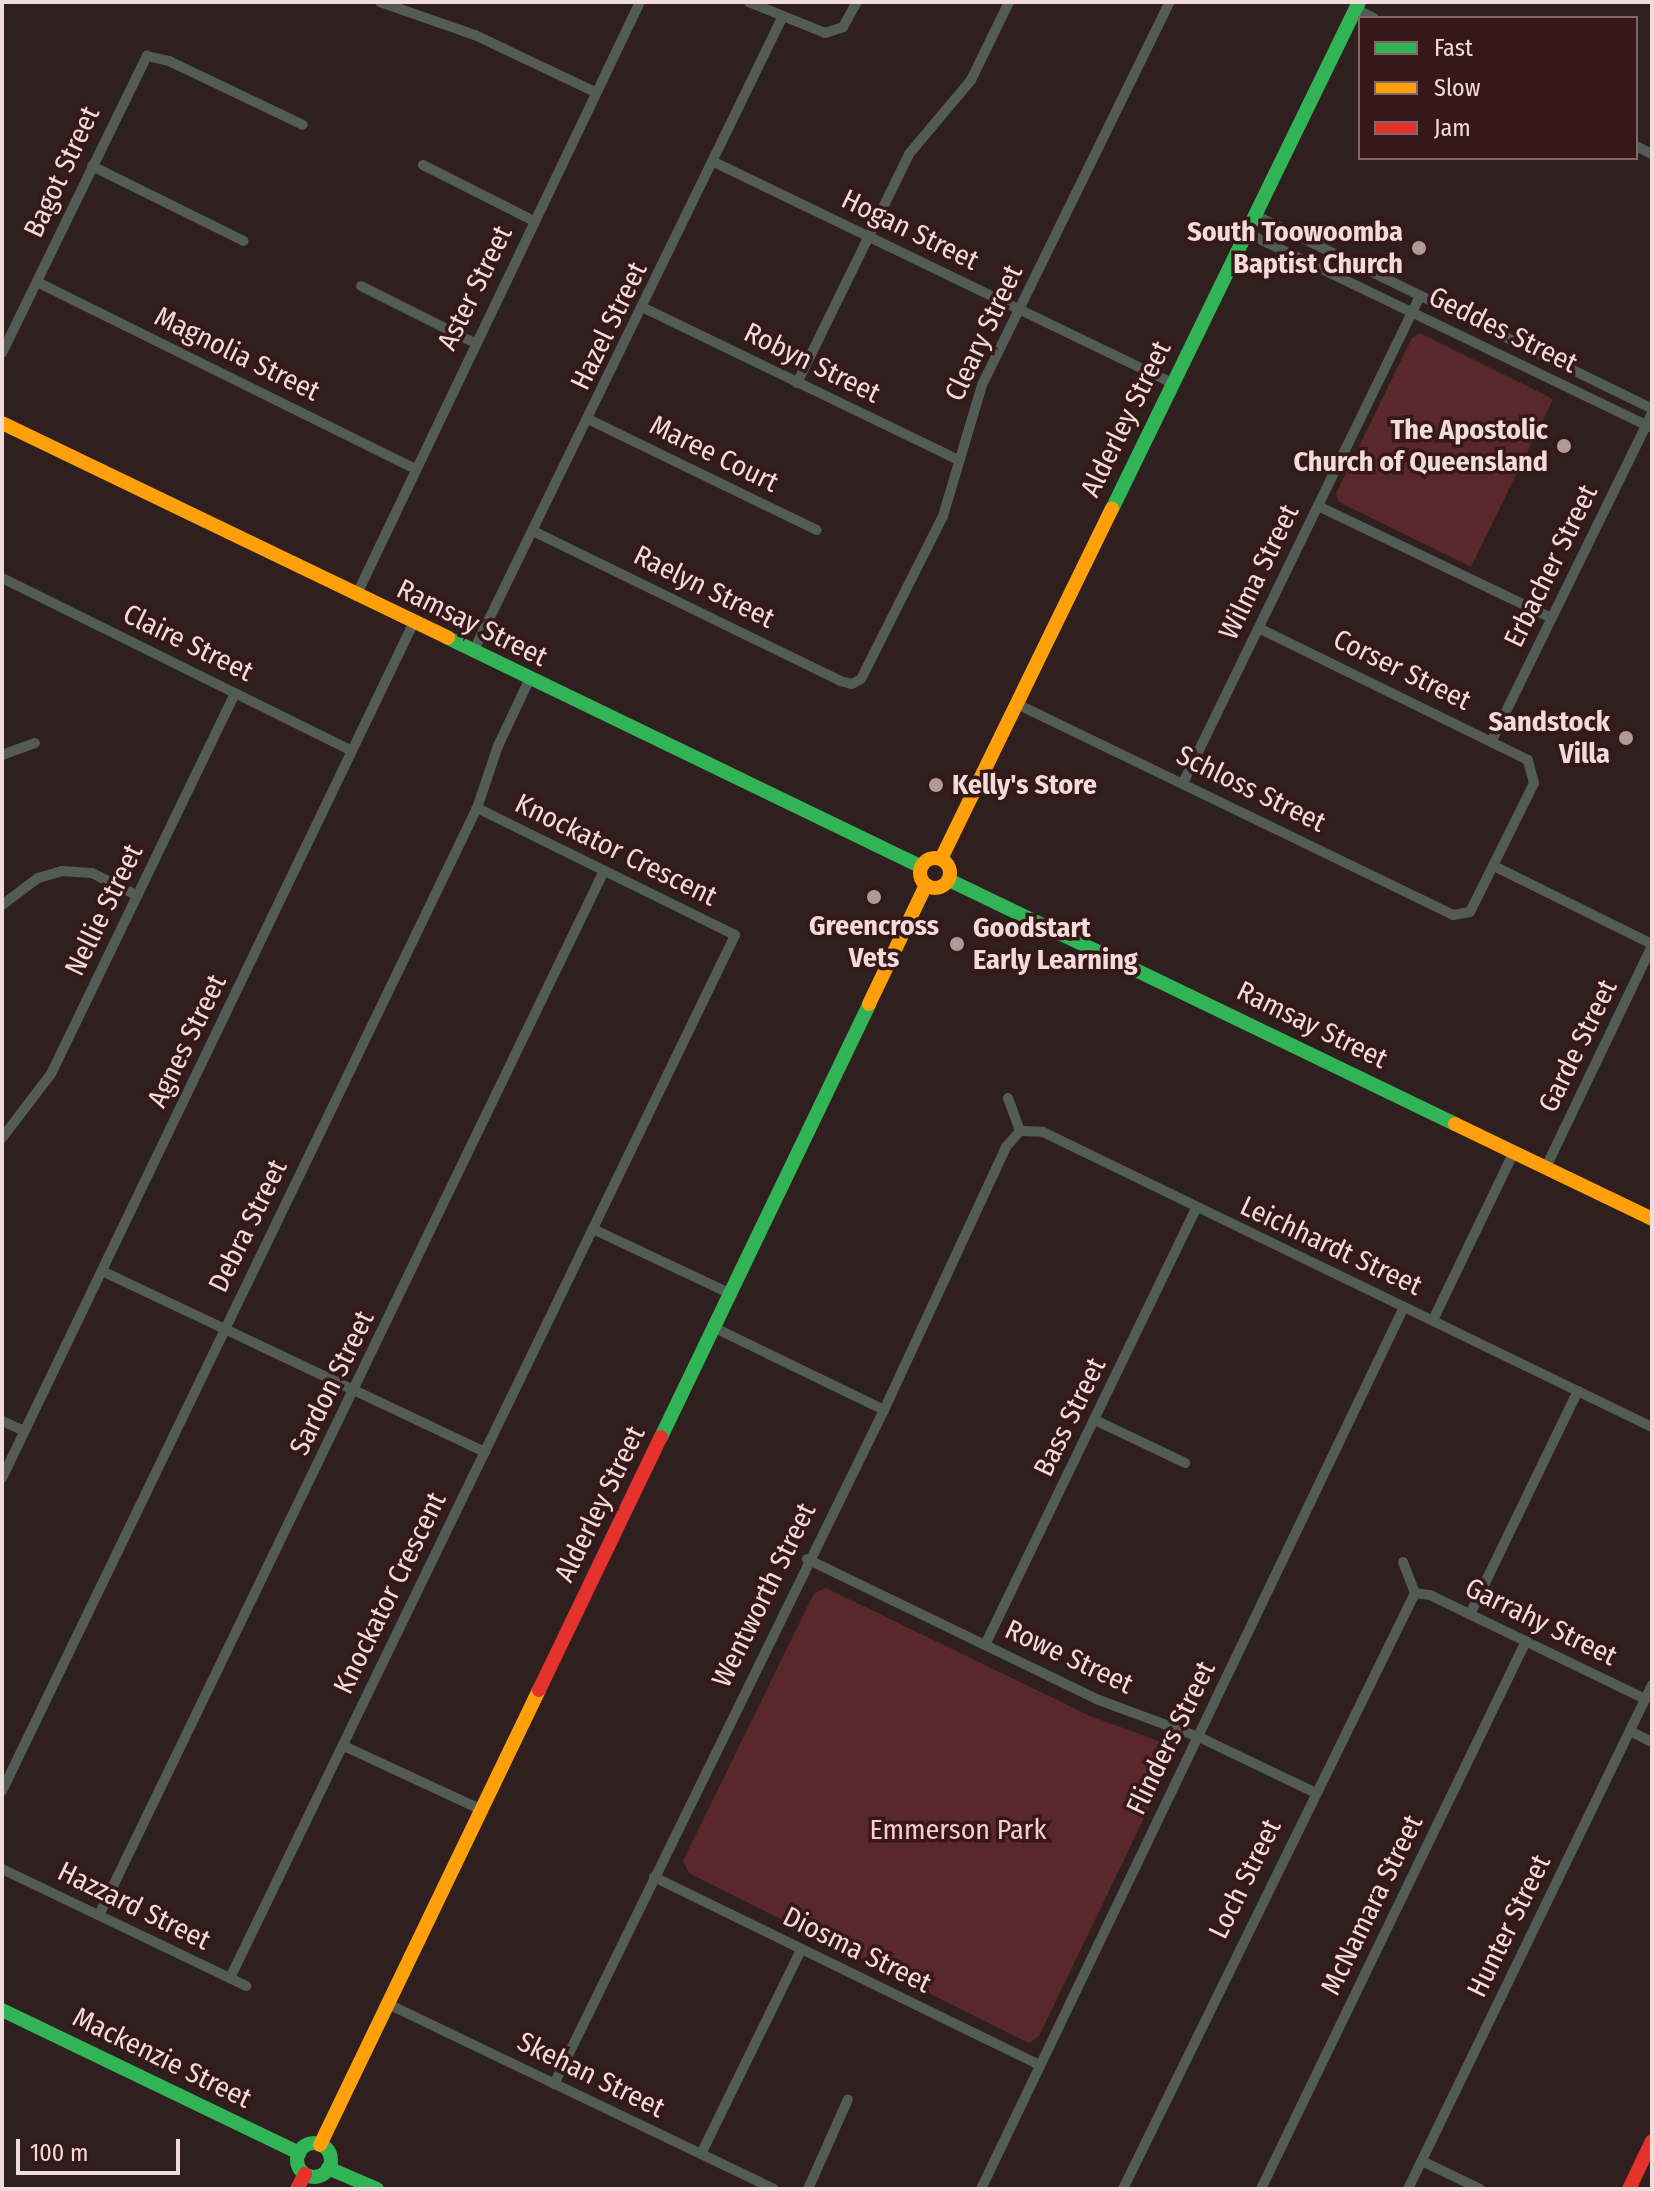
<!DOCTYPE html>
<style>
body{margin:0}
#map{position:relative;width:1654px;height:2191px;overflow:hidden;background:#2f1f1f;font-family:"Fira Sans Condensed",sans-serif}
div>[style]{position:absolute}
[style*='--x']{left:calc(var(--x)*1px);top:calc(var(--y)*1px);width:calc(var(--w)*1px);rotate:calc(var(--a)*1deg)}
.green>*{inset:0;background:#5a282a}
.street>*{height:10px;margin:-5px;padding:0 5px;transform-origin:5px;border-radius:5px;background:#525b56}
.fast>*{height:14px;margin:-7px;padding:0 7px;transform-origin:7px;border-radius:7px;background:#30b455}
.fast>.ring{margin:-7px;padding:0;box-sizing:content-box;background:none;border:14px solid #30b455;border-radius:50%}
.slow>*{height:14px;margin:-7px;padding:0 7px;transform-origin:7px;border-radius:7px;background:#ff9f0a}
.slow>.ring{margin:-7px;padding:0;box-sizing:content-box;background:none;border:14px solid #ff9f0a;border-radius:50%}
.jam>*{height:14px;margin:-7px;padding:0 7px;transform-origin:7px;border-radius:7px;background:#e5322d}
.dots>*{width:22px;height:22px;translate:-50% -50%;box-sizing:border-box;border:4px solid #361819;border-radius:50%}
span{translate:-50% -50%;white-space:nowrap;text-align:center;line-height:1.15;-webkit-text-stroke:7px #361819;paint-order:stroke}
.street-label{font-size:28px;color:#f2dcdb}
.poi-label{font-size:28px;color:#f2dcdb;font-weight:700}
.right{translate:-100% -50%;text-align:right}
.left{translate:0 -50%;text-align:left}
.park-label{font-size:28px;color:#fbcac9}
.frame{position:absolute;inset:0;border:4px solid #f2dcdb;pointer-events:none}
.legend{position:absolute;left:1358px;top:16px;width:280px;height:144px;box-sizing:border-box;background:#361819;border:2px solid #816667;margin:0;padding:10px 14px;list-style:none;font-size:24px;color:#f2dcdb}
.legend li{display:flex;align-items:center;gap:16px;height:40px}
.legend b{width:40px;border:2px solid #816667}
.scale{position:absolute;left:16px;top:2139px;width:164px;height:36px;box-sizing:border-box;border:4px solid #f2dcdb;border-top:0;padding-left:10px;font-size:24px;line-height:28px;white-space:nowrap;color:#f2dcdb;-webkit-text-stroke:6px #361819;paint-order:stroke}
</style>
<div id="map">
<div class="green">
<div style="clip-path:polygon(1420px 333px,1553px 399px,1471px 567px,1339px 502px,1336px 493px,1412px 338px)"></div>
<div style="clip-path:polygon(826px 1588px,1090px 1716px,1164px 1743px,1173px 1758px,1039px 2036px,1029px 2043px,689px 1873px,683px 1861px,814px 1593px)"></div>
</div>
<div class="street">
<div style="--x:380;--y:2;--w:101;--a:19.2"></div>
<div style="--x:475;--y:35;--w:133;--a:25.4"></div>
<div style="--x:749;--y:2;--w:82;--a:22.2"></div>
<div style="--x:825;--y:33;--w:19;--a:-18"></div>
<div style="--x:843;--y:27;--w:29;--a:-61"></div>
<div style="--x:1356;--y:9;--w:20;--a:27"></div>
<div style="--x:1636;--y:146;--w:18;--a:27"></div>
<div style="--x:714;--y:162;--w:509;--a:25.76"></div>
<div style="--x:423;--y:165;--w:124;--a:26.8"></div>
<div style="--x:92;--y:166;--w:169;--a:26.3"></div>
<div style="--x:1255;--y:215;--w:442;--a:26"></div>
<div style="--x:1247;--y:233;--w:449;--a:25.7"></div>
<div style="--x:37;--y:282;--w:422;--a:26.3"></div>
<div style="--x:361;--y:286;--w:127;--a:26.6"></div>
<div style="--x:644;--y:308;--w:350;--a:25.8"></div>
<div style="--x:2;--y:353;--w:331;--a:-64"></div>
<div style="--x:147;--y:56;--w:23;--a:13"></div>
<div style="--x:169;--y:61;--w:148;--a:25.5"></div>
<div style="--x:797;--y:383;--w:255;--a:-63.9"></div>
<div style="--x:909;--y:154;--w:97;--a:-50"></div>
<div style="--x:971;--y:80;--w:87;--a:-64"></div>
<div style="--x:590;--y:420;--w:252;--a:25.9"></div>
<div style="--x:1318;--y:506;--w:259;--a:25.6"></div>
<div style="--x:535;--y:532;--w:339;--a:26"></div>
<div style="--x:840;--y:681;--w:12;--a:14"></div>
<div style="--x:852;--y:684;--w:10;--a:-29"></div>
<div style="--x:861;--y:679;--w:182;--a:-63.3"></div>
<div style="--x:943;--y:516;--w:137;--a:-73.4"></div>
<div style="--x:982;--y:385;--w:427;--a:-63.9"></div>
<div style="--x:2;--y:578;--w:390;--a:26.3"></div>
<div style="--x:356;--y:596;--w:658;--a:-64.45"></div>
<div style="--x:473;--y:652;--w:705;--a:-64.02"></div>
<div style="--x:1017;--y:704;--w:484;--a:25.8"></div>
<div style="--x:1453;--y:915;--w:17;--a:-10"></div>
<div style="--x:1470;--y:912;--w:144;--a:-63.6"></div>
<div style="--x:1534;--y:783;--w:24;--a:-105"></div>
<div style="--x:1528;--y:760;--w:300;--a:-153.9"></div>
<div style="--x:1492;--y:740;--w:363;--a:-63.9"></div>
<div style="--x:2;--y:755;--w:35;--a:-20"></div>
<div style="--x:1183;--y:783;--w:542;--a:-64.05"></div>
<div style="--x:1494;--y:866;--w:176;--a:26.3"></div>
<div style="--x:2;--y:905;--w:45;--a:-36.9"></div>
<div style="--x:38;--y:878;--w:25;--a:-16"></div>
<div style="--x:62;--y:871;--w:30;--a:4"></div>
<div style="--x:92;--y:873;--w:51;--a:26.6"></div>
<div style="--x:1008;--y:1098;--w:35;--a:70"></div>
<div style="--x:1020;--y:1131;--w:23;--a:2"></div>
<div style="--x:1043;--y:1132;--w:677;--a:25.85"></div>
<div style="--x:2;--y:1138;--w:81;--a:-52.6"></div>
<div style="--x:51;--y:1074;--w:422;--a:-64.2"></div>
<div style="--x:1546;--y:1167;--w:245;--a:-64.4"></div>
<div style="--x:593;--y:1229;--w:153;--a:25.2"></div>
<div style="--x:102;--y:1271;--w:424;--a:25.3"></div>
<div style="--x:1433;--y:1320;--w:187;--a:-64.3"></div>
<div style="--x:715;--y:1328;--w:188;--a:25.9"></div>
<div style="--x:1095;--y:1420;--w:100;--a:25.5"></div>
<div style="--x:2;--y:1421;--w:24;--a:24"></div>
<div style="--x:2;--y:1478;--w:948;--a:-64.3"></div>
<div style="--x:807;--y:1559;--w:321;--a:25.8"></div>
<div style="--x:1096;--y:1699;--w:110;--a:20.3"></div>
<div style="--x:1199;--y:1737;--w:127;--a:25.6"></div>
<div style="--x:1403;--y:1562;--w:33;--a:69"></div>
<div style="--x:1415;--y:1593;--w:15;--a:8"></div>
<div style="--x:1430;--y:1595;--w:239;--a:25.8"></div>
<div style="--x:1470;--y:1614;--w:248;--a:-64.2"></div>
<div style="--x:985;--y:1645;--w:484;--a:-64.2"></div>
<div style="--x:1630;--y:1731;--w:25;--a:27"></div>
<div style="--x:344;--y:1746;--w:150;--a:24.9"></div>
<div style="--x:2;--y:1791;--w:1092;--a:-64.21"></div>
<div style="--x:477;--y:808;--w:65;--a:-71.3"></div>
<div style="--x:498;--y:746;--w:73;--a:-64.8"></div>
<div style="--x:2;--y:1869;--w:271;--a:25.6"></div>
<div style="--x:654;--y:1877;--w:428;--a:26"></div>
<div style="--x:99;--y:1915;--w:1160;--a:-64.19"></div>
<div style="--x:230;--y:1978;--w:1159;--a:-64.16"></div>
<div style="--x:735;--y:935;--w:288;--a:-153.8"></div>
<div style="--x:388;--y:2004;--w:428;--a:25.6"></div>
<div style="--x:554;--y:2084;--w:750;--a:-63.91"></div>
<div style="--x:884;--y:1410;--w:290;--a:-65.1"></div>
<div style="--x:1006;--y:1147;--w:21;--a:-49"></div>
<div style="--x:701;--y:2154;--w:227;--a:-63.9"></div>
<div style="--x:1422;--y:2161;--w:64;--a:25.8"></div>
<div style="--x:808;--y:2189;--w:98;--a:-66"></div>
<div style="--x:981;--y:2189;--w:978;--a:-64.38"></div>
<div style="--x:1123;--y:2189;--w:664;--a:-63.9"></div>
<div style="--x:1261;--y:2189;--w:609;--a:-64.19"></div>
<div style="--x:1408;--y:2189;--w:560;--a:-64.17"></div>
</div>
<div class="fast">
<div style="--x:1112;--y:509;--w:564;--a:-64.03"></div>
<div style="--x:448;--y:638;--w:526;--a:25.79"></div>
<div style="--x:949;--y:880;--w:562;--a:25.74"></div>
<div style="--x:661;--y:1437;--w:480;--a:-64.3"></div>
<div style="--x:2;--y:2010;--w:330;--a:25.7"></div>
<div class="ring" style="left:297px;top:2143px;width:20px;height:20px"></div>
<div style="--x:328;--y:2168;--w:53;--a:23.2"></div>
</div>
<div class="slow">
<div style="--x:2;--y:423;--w:495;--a:25.7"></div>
<div class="ring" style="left:920px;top:858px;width:16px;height:16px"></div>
<div style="--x:941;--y:859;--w:390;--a:-64"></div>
<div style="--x:869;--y:1004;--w:132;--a:-64.4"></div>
<div style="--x:1455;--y:1124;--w:219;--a:25.7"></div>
<div style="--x:320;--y:2145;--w:505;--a:-64.3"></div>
</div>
<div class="jam">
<div style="--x:539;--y:1690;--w:281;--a:-64.3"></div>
<div style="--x:297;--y:2189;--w:17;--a:-62"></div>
<div style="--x:1629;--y:2189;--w:53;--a:-64.4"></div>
</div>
<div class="dots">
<div style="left:1419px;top:248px;background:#ae9a99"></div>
<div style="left:1564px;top:446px;background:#ae9a99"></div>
<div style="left:1626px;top:738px;background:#ae9a99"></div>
<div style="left:936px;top:785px;background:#ae9a99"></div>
<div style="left:874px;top:897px;background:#ae9a99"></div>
<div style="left:957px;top:944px;background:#ae9a99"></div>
</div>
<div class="street-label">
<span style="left:62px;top:172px;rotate:-65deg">Bagot Street</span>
<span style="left:910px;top:230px;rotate:26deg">Hogan Street</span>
<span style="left:475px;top:288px;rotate:-64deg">Aster Street</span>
<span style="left:609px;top:326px;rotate:-64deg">Hazel Street</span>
<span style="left:1503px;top:330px;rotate:26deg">Geddes Street</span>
<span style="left:984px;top:333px;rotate:-65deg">Cleary Street</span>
<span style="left:237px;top:354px;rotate:26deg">Magnolia Street</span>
<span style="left:812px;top:363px;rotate:26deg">Robyn Street</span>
<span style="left:1126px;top:419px;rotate:-64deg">Alderley Street</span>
<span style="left:714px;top:454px;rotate:26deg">Maree Court</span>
<span style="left:1551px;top:566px;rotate:-64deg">Erbacher Street</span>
<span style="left:1259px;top:572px;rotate:-64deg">Wilma Street</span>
<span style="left:704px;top:587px;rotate:26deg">Raelyn Street</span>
<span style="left:472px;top:623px;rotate:26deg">Ramsay Street</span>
<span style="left:188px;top:643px;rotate:26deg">Claire Street</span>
<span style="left:1402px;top:670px;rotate:26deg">Corser Street</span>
<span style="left:1251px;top:789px;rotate:26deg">Schloss Street</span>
<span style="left:616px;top:850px;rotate:26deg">Knockator Crescent</span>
<span style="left:104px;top:910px;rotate:-64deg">Nellie Street</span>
<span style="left:1312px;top:1025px;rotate:26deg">Ramsay Street</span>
<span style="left:187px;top:1041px;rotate:-64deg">Agnes Street</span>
<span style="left:1578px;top:1046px;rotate:-64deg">Garde Street</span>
<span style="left:248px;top:1226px;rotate:-64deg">Debra Street</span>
<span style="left:1331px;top:1246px;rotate:25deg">Leichhardt Street</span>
<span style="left:332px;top:1383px;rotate:-64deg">Sardon Street</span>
<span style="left:1070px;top:1417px;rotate:-64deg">Bass Street</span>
<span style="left:600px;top:1504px;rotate:-64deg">Alderley Street</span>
<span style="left:390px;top:1593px;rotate:-64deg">Knockator Crescent</span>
<span style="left:764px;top:1595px;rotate:-64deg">Wentworth Street</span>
<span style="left:1541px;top:1622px;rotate:26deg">Garrahy Street</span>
<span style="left:1069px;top:1657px;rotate:25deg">Rowe Street</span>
<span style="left:1171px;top:1738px;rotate:-64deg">Flinders Street</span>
<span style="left:1245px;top:1879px;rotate:-64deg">Loch Street</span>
<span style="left:1372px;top:1905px;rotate:-64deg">McNamara Street</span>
<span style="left:134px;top:1906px;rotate:26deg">Hazzard Street</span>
<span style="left:1509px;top:1926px;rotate:-64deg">Hunter Street</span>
<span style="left:857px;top:1950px;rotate:26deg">Diosma Street</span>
<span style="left:162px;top:2058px;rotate:26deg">Mackenzie Street</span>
<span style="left:591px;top:2075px;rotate:26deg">Skehan Street</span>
</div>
<div class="poi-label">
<span class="right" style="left:1403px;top:248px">South Toowoomba<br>Baptist Church</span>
<span class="right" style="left:1548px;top:446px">The Apostolic<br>Church of Queensland</span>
<span class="right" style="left:1610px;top:738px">Sandstock<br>Villa</span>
<span class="left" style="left:952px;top:785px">Kelly's Store</span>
<span style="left:874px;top:942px">Greencross<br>Vets</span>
<span class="left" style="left:973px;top:944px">Goodstart<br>Early Learning</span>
</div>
<div class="park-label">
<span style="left:958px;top:1830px">Emmerson Park</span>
</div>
<div class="frame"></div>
<ul class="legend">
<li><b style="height:10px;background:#30b455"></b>Fast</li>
<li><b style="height:10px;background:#ff9f0a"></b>Slow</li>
<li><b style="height:10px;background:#e5322d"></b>Jam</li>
</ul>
<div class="scale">100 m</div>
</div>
